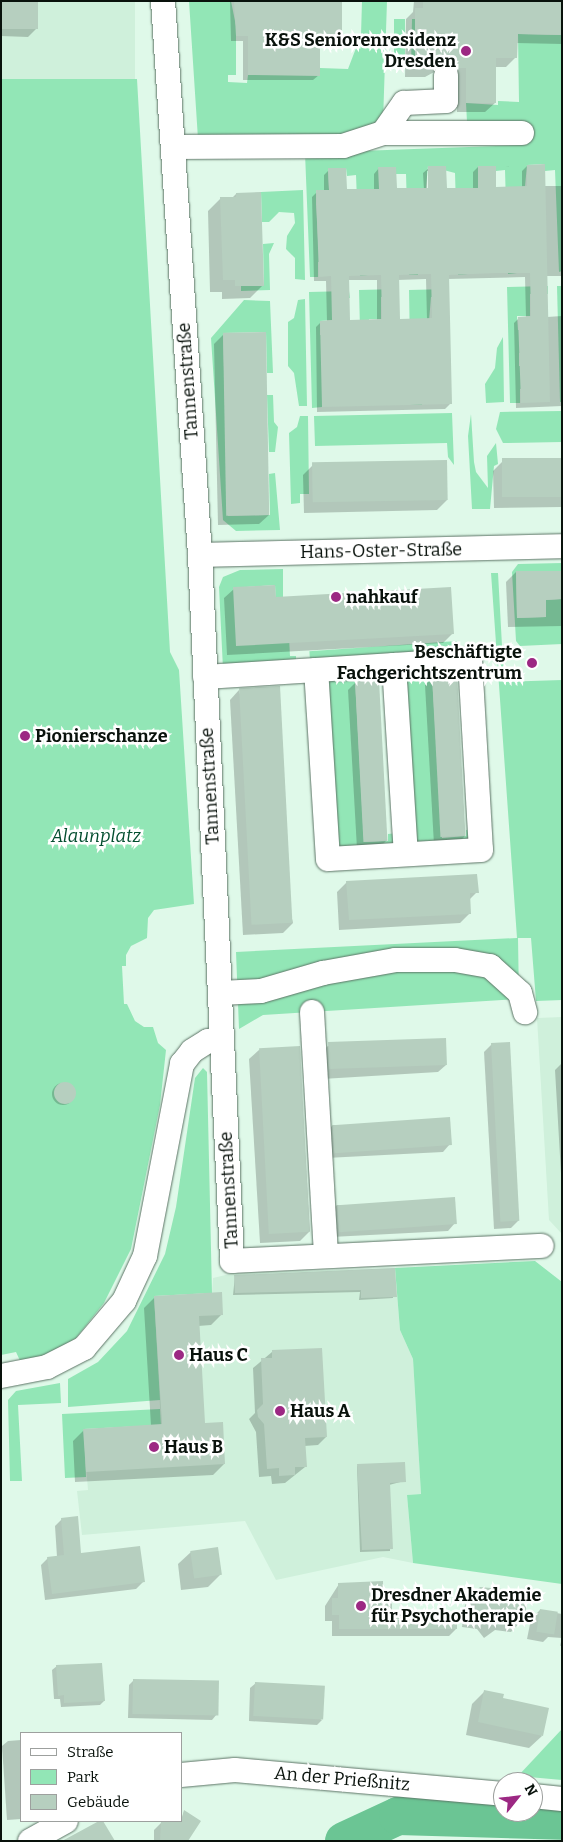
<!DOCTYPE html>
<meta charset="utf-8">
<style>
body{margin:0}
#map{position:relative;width:563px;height:1842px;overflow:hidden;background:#dff9e9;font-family:Bitter,serif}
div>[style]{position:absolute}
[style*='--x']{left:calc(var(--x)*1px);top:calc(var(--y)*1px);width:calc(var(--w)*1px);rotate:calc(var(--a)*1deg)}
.built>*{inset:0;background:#cff0db;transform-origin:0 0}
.green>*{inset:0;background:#92e6b6;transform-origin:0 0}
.shadow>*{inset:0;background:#0003}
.round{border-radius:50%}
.river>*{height:38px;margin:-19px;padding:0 19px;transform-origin:19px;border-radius:19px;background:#6bc594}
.building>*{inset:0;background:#b6cfbf;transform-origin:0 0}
.roads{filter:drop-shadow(0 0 1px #5c7365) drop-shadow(0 0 1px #5c7365)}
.minor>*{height:24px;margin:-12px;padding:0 12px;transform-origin:12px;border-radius:12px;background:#fff}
.dots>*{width:14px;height:14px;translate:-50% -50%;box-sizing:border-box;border:2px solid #fff;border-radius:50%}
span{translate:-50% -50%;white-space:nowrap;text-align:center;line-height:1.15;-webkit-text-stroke:5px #fff;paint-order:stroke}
.poi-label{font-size:18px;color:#09120c;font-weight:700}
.right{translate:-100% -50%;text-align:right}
.left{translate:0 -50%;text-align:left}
.street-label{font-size:18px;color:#09120c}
.park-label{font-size:18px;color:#034e2f;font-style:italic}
.frame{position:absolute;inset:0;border:2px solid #09120c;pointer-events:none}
.legend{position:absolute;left:20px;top:1732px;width:162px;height:90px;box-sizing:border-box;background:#fff;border:1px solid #9da09e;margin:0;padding:6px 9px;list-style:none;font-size:15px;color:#09120c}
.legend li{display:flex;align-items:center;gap:10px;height:25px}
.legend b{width:25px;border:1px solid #9da09e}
.north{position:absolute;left:493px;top:1772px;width:50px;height:50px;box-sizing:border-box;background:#fff;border:1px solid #9da09e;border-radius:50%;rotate:61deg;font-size:14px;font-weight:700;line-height:20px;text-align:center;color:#09120c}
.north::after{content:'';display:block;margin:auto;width:18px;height:22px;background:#9c2883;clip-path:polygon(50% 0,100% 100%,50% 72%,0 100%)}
</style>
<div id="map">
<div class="built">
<div style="left:1px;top:1px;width:134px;height:78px"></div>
<div style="clip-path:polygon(562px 1017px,562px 1234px,549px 1220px,537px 1018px)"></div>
<div style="clip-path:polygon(395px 1268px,400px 1330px,413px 1359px,421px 1494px,407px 1495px,413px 1563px,383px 1557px,276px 1580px,245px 1521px,82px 1535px,77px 1491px,88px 1490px,83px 1429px,161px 1425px,154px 1296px,212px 1293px,213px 1278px,234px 1273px)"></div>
</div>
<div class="green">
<div style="clip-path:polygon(189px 1px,231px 1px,236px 26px,236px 75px,228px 75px,228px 82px,247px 83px,248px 75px,319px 75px,320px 68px,348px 69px,361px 35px,362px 1px,387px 1px,383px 122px,367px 134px,198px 139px)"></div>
<div style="left:394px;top:19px;width:11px;height:39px"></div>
<div style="clip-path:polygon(412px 19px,415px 19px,415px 67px,411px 67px)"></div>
<div style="clip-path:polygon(518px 34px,562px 35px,562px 271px,559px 272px,555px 170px,545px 171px,545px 164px,527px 165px,517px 273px,508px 274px,505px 170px,496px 171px,495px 166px,478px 166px,478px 188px,465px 188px,468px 274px,458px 275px,455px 173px,428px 166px,418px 275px,409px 275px,406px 174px,396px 174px,396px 167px,379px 167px,379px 189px,366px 189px,368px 275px,360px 276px,356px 175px,347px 176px,346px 168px,328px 169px,329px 190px,316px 191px,316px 204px,318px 240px,330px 240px,331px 262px,318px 262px,318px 277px,310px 277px,305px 153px,521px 145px,522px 133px,467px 122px,466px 103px,498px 105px,498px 101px,519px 102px)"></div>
<div style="clip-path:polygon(1px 79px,137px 79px,170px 652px,179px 670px,194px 904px,154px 910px,148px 918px,147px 938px,131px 946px,126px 955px,126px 966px,122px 966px,124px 1004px,127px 1004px,135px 1021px,144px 1027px,153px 1027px,158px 1043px,166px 1050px,160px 1105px,131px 1249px,104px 1303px,76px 1338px,44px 1360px,22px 1365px,16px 1352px,1px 1355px)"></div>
<div style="clip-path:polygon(303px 190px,305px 280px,295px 279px,295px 258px,286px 249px,287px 236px,295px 223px,294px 213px,279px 212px,269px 222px,262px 222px,261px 192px)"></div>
<div style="clip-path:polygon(274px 243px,269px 254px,270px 290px,241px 291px,241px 286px,264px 286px,263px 244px)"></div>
<div style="clip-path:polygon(548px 286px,548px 294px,530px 294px,530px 316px,517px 316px,518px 330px,531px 330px,531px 352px,519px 353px,519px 366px,532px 366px,532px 388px,520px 389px,520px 403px,510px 403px,507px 287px)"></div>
<div style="clip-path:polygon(557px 286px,562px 286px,562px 402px,560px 402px)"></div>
<div style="clip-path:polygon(399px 289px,399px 296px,381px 297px,381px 319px,369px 319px,362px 406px,359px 290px)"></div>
<div style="clip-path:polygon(449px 289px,449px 296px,431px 297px,422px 405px,411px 405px,409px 290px)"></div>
<div style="clip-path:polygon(349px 291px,350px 298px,332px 299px,332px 320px,320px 321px,320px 335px,333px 335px,322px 407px,312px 408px,309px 292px)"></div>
<div style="clip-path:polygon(305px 299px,307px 406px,299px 406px,294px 373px,288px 366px,288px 322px,294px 318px,298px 300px)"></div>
<div style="clip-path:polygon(244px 300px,270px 301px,273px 373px,267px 373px,266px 332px,223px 333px,228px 516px,270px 515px,269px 474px,275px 473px,280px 530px,236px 531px,223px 520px,211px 338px)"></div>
<div style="clip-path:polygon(503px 337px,504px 402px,486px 403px,485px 384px,495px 368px,497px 348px)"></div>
<div style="clip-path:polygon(267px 395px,273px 395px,274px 422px,278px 427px,275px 452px,269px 452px)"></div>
<div style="clip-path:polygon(562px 411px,562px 442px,503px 443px,496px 429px,500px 412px)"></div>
<div style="clip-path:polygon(452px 413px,454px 465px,448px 457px,447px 443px,315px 446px,314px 416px)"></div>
<div style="clip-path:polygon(471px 414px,474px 462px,476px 472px,488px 488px,487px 456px,496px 443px,498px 464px,494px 466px,490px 509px,472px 509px,468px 436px)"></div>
<div style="clip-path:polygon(300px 416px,308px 416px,309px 494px,300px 494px,300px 503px,291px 504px,289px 433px,297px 427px)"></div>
<div style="clip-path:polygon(562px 563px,562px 571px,516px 571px,517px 618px,546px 617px,546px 600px,562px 599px,562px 644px,520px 646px,516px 641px,512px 572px,518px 564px)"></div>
<div style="clip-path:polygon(283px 569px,283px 605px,276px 605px,275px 585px,233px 588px,288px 619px,290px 656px,296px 656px,296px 666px,223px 669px,219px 587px,223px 577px,240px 570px)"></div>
<div style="clip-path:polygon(491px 573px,498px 573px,504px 682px,562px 680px,562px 1000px,536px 1001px,531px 938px,518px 938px,519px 999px,263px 1015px,239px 1029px,236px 952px,517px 938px)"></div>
<div style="left:457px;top:641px;width:14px;height:148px;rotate:86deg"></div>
<div style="clip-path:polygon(459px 666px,467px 679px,457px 679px,456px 674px,432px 676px,442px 838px,466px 836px,466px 830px,476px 828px,475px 838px,415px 849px,400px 673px)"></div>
<div style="clip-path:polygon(381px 671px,389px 683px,379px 684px,379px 679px,355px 680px,364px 842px,388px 841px,388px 834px,398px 833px,398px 843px,338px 854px,323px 678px)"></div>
<div style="clip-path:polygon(203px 1068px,207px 1072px,212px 1293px,154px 1296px,160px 1400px,68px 1407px,68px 1379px,98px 1362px,127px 1331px,165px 1254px,176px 1207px,195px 1078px)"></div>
<div style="clip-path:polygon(535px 1261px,562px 1282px,562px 1584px,413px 1563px,407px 1495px,421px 1494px,413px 1359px,400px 1330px,395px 1268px)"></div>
<div style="clip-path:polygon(60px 1383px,61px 1403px,18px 1405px,22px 1481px,10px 1481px,8px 1400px,16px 1391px)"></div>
<div style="clip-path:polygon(160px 1409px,161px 1425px,84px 1429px,86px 1477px,65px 1478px,62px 1414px)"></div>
<div style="clip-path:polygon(562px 1729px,562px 1780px,518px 1776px)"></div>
</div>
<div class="shadow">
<div style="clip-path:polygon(1px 1px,36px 29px,28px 37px,1px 36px)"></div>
<div style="clip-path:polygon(230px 1px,325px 1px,341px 36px,336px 41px,319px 41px,319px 75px,313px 80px,243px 80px,243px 41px,231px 41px)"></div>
<div style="clip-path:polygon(414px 1px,562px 1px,562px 44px,516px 43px,516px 57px,506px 67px,495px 67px,495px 103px,485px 112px,457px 112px,457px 77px,436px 71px,425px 77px,405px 77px,406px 19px,413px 12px)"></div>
<div style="clip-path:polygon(evenodd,527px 166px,544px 186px,562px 186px,562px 276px,547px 276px,547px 317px,562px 316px,562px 406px,516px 408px,514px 323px,519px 318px,526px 318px,525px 277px,448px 279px,450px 404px,445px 409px,317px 412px,316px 327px,321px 322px,327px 322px,326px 281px,314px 281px,312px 197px,317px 192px,324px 191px,324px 175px,329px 170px,346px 190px,374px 190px,374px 174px,379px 168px,395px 190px,424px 190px,423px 173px,429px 168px,446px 190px,473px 189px,473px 172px,478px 167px,495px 188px,522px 188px,522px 171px,527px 166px,427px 171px,429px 171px,430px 194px,427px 194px,427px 171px,527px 166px,426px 279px,427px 320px,399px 320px,398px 280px,426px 279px,527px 166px,348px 280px,377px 280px,377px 320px,349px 321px,348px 280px)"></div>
<div style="clip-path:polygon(236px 194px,263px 285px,250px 298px,222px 299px,222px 292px,210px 292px,208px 211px,221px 198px,232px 198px)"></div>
<div style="clip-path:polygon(224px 334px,269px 515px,259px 524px,218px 525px,214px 344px)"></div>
<div style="clip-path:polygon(562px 459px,562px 507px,494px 508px,493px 471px,503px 461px)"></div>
<div style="clip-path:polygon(313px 465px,447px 500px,437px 510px,304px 513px,303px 475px)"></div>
<div style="clip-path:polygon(562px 571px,562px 626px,508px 627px,506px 582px,516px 572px)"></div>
<div style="clip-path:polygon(234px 589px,275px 598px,453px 633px,443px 643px,227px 655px,224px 598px)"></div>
<div style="clip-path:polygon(432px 678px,465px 836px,457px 844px,434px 845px,425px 685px)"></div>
<div style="clip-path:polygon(356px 682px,387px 840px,379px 848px,357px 849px,348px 690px)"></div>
<div style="clip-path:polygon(239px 690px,293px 923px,283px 933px,243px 935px,230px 700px)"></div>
<div style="clip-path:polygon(347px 882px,477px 892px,469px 900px,470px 913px,460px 923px,339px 930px,337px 892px)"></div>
<div style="clip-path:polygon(492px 1044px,519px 1220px,511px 1228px,494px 1229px,484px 1052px)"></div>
<div style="clip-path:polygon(328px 1046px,446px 1065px,438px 1072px,322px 1079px,320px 1053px)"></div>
<div style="clip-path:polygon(299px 1047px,310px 1231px,300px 1241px,260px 1243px,249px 1059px,259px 1050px)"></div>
<div style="clip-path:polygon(562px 1051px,562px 1191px,555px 1070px,562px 1063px)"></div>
<div class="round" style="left:52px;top:1083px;width:22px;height:22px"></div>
<div style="clip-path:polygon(333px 1125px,450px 1144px,443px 1152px,326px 1158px,325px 1133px)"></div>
<div style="clip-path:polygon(337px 1205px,455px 1223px,448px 1231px,331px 1237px,330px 1212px)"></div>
<div style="clip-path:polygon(394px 1269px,393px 1298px,359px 1300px,360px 1292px,233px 1295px,235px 1276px)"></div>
<div style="clip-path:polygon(155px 1297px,222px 1314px,211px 1325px,198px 1326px,204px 1424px,224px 1464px,213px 1475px,75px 1482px,73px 1441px,84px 1430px,151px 1426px,144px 1308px)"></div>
<div style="clip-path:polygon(272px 1352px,326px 1437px,318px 1445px,304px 1446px,305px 1467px,285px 1483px,272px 1484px,271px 1476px,259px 1477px,256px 1432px,249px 1419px,255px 1413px,253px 1368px)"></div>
<div style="clip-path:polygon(357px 1466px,404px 1481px,389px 1485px,390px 1551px,360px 1552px)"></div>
<div style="clip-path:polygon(62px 1519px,80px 1554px,143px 1582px,136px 1589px,45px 1600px,41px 1565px,48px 1558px,57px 1557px,55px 1526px)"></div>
<div style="clip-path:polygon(191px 1552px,221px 1574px,208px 1587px,181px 1590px,178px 1564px)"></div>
<div style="clip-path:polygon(339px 1584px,381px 1596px,391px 1613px,456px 1629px,449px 1636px,332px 1636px,332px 1621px,325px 1621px,325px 1606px)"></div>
<div style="clip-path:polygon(481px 1588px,523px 1619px,511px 1632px,495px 1630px,484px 1638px,477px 1629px,462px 1627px,465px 1605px)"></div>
<div style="clip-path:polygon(540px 1610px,562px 1614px,562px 1645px,560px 1646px,562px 1638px,548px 1637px,543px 1642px,527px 1639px,531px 1619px)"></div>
<div style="clip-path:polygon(57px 1666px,104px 1701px,100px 1705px,61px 1707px,60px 1699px,54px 1699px,52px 1670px)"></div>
<div style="clip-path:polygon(134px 1680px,217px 1714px,212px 1720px,128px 1718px,129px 1685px)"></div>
<div style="clip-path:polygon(256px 1683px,322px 1720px,317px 1725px,249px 1721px,250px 1688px)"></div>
<div style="clip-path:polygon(485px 1691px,501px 1699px,542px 1736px,529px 1748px,466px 1735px,472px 1704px)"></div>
<div style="clip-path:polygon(21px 1740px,21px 1819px,7px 1820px,2px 1746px,8px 1741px)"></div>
<div style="clip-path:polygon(184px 1812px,187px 1841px,154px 1841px,154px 1830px,162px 1822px,181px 1821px)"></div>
</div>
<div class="river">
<div style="--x:344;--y:1841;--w:60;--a:-24.8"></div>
<div style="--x:398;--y:1816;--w:164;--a:1.7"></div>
</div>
<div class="building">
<div style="left:1px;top:1px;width:37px;height:28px"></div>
<div style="clip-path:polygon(234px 1px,342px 1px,342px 36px,320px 36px,320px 76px,248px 75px,248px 36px,236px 36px)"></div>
<div style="clip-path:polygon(423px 1px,562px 1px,562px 35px,518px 34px,517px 58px,496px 58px,496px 103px,466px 103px,466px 68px,457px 68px,446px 62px,436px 68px,415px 67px,415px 8px,423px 8px)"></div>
<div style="clip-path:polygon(evenodd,545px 164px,550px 402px,521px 403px,518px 317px,531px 316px,530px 273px,498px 273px,449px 275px,452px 404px,322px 407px,320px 321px,332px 320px,331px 276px,319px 277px,316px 190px,329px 190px,328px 168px,346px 168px,347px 189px,379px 189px,378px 167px,396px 167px,397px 188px,428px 188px,428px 166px,446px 166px,447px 188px,478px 188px,478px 166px,496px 166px,496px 187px,527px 186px,527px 165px,545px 164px,431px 274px,432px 318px,400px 319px,399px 275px,431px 274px,545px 164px,381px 275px,382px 319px,350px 320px,349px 276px,381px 275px)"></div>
<div style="clip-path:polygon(261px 192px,264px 286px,235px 286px,235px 280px,223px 280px,220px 197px,236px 197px,236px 193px)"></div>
<div style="left:266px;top:332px;width:183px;height:43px;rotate:89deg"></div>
<div style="left:562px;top:458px;width:39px;height:60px;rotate:90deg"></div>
<div style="left:447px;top:460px;width:40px;height:135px;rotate:89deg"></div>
<div style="clip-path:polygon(516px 571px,562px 571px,562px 599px,546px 600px,546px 617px,517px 618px)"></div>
<div style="clip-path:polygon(275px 585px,276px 597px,451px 587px,454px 634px,236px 646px,233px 587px)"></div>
<div style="left:457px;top:675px;width:161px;height:25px;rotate:87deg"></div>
<div style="left:379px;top:680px;width:161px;height:24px;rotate:87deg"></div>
<div style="left:280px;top:686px;width:237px;height:41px;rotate:87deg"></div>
<div style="clip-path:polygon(477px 874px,479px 893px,470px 893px,471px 914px,349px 920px,346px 881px)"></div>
<div style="left:446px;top:1038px;width:27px;height:118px;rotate:88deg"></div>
<div style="left:510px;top:1042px;width:179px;height:19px;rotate:87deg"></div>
<div style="left:300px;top:1046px;width:186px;height:41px;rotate:87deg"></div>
<div class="round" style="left:54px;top:1082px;width:22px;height:22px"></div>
<div style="left:450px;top:1117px;width:28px;height:118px;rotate:86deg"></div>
<div style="left:455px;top:1197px;width:27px;height:118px;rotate:86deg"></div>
<div style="clip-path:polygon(395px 1268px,397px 1297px,361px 1298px,361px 1290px,235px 1293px,234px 1275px)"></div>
<div style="clip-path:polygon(222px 1292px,223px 1315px,199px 1316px,205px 1423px,223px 1422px,225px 1464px,86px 1472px,83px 1429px,162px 1424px,154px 1296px)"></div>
<div style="clip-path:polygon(322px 1348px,327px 1437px,305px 1438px,307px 1467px,295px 1467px,295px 1475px,279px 1476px,279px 1468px,267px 1469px,264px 1424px,258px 1417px,257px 1410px,263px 1404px,261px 1358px,272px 1358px,272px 1350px)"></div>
<div style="clip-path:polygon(405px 1462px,406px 1482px,390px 1483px,393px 1549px,362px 1550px,357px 1464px)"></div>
<div style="clip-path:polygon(78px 1516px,81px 1553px,140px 1546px,145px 1582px,52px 1594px,47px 1557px,64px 1555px,61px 1518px)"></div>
<div style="left:218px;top:1547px;width:28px;height:28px;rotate:82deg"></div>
<div style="clip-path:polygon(383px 1581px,383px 1595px,392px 1595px,392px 1612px,457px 1612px,457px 1629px,339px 1629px,339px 1615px,332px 1615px,332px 1598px,338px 1598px,338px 1583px)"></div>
<div style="clip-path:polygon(480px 1587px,523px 1591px,523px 1599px,527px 1599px,525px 1620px,509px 1618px,498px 1626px,490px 1616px,475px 1615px,477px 1590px)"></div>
<div style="left:540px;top:1609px;width:18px;height:23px;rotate:9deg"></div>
<div style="clip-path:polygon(102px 1663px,105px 1701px,64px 1703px,64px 1695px,58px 1696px,56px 1665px)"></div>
<div style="left:133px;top:1679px;width:86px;height:35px;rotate:1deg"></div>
<div style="left:255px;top:1682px;width:70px;height:34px;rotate:3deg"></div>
<div style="clip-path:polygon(484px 1690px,504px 1694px,503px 1698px,549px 1708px,543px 1736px,478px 1722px)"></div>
<div style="clip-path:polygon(184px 1810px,201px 1821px,188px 1841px,160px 1841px,161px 1821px,181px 1821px)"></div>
<div style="clip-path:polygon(99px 1821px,103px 1821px,115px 1841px,62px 1841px)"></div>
</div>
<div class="roads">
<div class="minor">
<div style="--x:163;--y:1;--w:555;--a:86.18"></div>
<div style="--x:200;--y:555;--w:707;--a:87.4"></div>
<div style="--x:232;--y:1261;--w:310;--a:-2.8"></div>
<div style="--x:383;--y:133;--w:139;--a:0"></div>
<div style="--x:173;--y:147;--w:170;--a:-0.3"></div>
<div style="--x:343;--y:146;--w:42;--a:-18"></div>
<div style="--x:383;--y:133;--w:37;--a:-55"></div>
<div style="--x:404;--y:103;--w:42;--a:-2.7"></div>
<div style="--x:446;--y:101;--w:25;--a:-90"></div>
<div style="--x:200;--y:555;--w:362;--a:-1.4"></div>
<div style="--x:394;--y:665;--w:189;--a:86.4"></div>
<div style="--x:205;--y:677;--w:111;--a:-3.6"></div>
<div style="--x:316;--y:670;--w:78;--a:-3.7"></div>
<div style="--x:394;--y:665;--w:76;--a:-3.8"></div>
<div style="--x:470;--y:660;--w:190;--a:86.7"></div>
<div style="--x:481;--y:850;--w:153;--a:176.6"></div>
<div style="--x:328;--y:859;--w:189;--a:-93.6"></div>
<div style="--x:220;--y:993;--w:41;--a:-2.8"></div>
<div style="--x:261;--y:991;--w:65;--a:-16.2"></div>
<div style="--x:323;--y:973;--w:73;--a:-10.2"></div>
<div style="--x:395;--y:960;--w:60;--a:0"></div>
<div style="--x:455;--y:960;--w:36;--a:10"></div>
<div style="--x:490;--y:966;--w:40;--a:42"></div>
<div style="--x:520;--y:993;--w:20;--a:75"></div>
<div style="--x:312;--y:1012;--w:244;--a:86.7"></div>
<div style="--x:1;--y:1376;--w:47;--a:-11.1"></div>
<div style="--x:47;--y:1367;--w:42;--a:-27.2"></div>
<div style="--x:84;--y:1348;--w:62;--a:-49.6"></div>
<div style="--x:124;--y:1301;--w:50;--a:-65"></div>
<div style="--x:145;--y:1256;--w:196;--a:-79.1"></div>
<div style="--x:182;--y:1064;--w:16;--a:-52"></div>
<div style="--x:192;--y:1051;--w:19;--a:-32"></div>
<div style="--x:208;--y:1041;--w:14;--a:-4"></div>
<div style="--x:181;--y:1775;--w:54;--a:-5.3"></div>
<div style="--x:235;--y:1770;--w:269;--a:5.1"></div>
<div style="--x:533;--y:1796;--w:29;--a:6"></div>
<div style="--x:30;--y:1841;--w:41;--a:-29.1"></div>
</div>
</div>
<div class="dots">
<div style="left:466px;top:51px;background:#9c2883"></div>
<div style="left:336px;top:597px;background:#9c2883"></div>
<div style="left:532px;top:663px;background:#9c2883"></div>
<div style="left:25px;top:736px;background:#9c2883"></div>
<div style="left:179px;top:1355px;background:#9c2883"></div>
<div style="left:280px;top:1411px;background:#9c2883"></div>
<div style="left:154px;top:1447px;background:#9c2883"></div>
<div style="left:361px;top:1606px;background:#9c2883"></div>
</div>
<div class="poi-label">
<span class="right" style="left:456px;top:51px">K&amp;S Seniorenresidenz<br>Dresden</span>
<span class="left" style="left:346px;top:597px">nahkauf</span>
<span class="right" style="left:522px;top:663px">Beschäftigte<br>Fachgerichtszentrum</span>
<span class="left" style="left:35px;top:736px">Pionierschanze</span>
<span class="left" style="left:189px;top:1355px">Haus C</span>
<span class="left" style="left:290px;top:1411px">Haus A</span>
<span class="left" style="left:164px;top:1447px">Haus B</span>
<span class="left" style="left:371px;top:1606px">Dresdner Akademie<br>für Psychotherapie</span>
</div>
<div class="street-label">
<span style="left:188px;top:381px;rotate:-94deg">Tannenstraße</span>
<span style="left:381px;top:551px;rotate:-1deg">Hans-Oster-Straße</span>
<span style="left:210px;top:786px;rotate:-93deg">Tannenstraße</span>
<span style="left:229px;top:1190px;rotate:-93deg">Tannenstraße</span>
<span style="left:342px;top:1779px;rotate:5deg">An der Prießnitz</span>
</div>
<div class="park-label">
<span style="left:96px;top:836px">Alaunplatz</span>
</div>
<div class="frame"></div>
<ul class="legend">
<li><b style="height:6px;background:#fff"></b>Straße</li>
<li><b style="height:14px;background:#92e6b6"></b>Park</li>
<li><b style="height:14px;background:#b6cfbf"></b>Gebäude</li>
</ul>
<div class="north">N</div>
</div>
